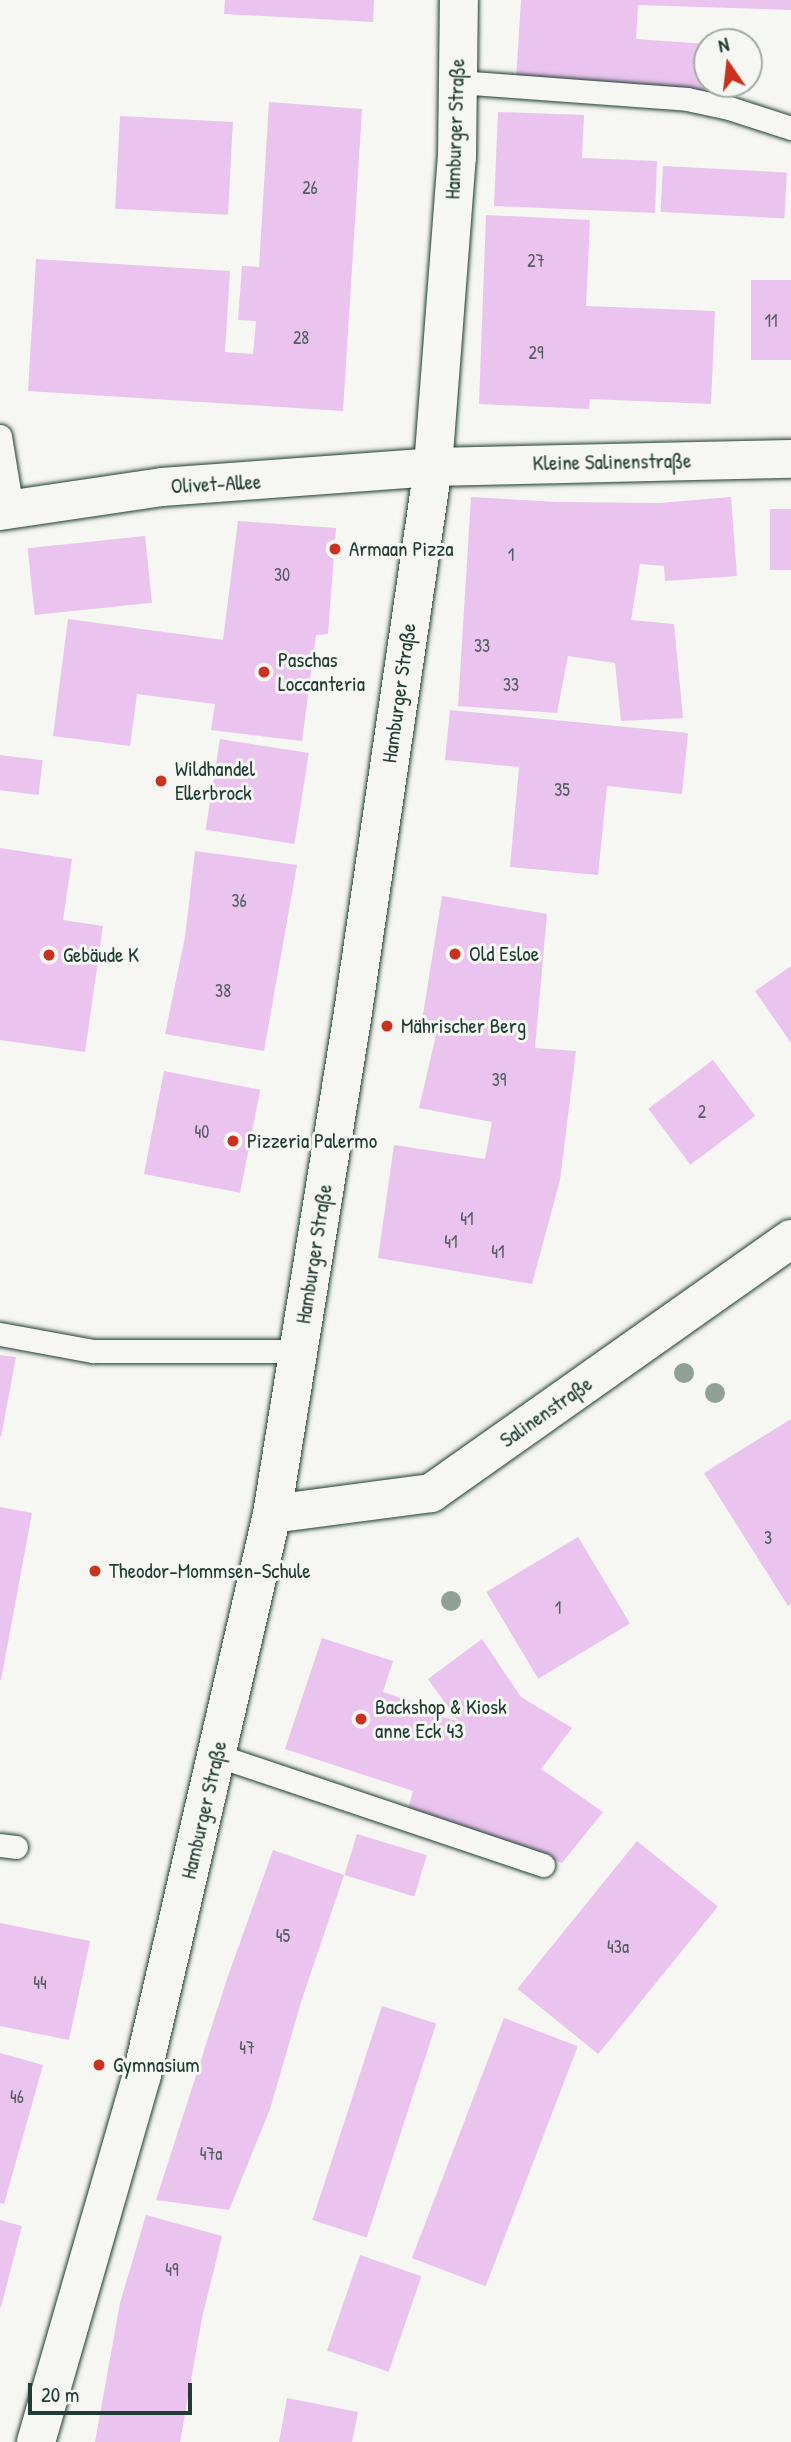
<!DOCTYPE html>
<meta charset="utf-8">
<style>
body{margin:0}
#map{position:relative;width:791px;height:2442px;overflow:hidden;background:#f6f6f2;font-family:"Patrick Hand",sans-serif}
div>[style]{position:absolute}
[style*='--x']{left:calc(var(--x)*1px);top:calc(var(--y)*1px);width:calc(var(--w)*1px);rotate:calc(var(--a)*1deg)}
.building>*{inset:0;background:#eac4ee;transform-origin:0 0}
.roads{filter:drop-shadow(0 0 2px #1f3d34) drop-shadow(0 0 2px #1f3d34)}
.service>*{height:23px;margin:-11.5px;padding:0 11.5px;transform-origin:11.5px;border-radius:11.5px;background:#f6f6f2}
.minor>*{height:38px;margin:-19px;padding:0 19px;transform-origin:19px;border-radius:19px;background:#f6f6f2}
.tertiary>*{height:38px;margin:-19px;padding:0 19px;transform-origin:19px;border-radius:19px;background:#f6f6f2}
.trees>*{width:20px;height:20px;margin:-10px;border-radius:50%;background:#8fa194}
.dots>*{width:19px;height:19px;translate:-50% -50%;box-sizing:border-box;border:4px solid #f6f6f2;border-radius:50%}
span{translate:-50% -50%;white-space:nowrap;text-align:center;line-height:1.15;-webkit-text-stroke:6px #f6f6f2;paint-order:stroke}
.number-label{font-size:18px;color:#525f62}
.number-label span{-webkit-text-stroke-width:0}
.street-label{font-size:21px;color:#1f3d34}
.poi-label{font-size:21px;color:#1f3d34}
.left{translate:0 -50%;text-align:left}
.north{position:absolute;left:693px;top:28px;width:70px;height:70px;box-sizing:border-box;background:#f6f6f2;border:2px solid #a0aca6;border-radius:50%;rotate:346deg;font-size:19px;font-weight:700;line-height:28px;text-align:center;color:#1f3d34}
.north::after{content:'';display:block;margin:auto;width:24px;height:32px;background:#c8321e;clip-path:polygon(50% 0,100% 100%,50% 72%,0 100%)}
.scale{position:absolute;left:28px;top:2383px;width:164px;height:32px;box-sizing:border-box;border:4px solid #1f3d34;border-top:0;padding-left:9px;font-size:21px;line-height:24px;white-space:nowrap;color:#1f3d34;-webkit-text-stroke:5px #f6f6f2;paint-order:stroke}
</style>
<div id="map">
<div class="building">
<div style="clip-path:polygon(225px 0,374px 0,373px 22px,224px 14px)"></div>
<div style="clip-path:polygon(521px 0,791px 0,791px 10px,638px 5px,636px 39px,707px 44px,707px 84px,736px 84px,735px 94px,516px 80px)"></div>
<div style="clip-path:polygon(269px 102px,362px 109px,343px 411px,28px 391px,36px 259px,230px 271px,225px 352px,253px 354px,256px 321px,238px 320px,242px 266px,259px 267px)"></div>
<div style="clip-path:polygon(498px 112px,584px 115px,582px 158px,657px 161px,655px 213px,494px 206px)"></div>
<div style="left:120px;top:116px;width:113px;height:93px;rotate:3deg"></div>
<div style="left:663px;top:166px;width:124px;height:46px;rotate:3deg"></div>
<div style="clip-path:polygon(486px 215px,590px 220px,586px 306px,715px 311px,711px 404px,590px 399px,589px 409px,479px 404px)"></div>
<div style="left:791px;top:280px;width:80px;height:40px;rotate:90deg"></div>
<div style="clip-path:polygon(471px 497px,558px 502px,659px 503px,731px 497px,737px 576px,665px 581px,664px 566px,640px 564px,631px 620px,674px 624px,683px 718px,621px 721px,615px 663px,568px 656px,557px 713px,458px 706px)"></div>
<div style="left:770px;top:509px;width:21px;height:61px"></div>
<div style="clip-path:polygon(238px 521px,336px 528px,328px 634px,316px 635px,302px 741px,211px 730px,215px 704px,137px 694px,130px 746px,53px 736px,68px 619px,223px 640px)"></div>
<div style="left:145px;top:536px;width:67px;height:118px;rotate:84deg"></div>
<div style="clip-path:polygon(450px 710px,688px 733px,682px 794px,607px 786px,598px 875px,510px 867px,519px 767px,445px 760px)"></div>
<div style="left:220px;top:739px;width:90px;height:92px;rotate:9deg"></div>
<div style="left:0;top:755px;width:43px;height:35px;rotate:7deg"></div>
<div style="clip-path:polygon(0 848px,72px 859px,63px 920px,103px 926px,85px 1052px,0 1040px)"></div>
<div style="clip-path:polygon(195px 851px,297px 865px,264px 1051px,165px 1034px,185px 937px)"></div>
<div style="clip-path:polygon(442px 896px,547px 914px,535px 1048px,576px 1051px,560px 1180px,532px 1284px,378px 1258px,394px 1145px,485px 1159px,492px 1122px,419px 1108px,436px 1035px,420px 1033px)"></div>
<div style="clip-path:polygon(791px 966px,791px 1043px,755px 991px)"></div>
<div style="left:713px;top:1060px;width:70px;height:81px;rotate:53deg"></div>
<div style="left:164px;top:1071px;width:98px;height:105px;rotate:11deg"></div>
<div style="clip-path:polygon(0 1355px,16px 1357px,1px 1437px,0 1436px)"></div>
<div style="clip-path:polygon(791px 1419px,791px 1604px,788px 1606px,704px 1473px)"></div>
<div style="clip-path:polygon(0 1507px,32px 1513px,1px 1680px,0 1680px)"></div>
<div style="left:578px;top:1537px;width:101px;height:107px;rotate:59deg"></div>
<div style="clip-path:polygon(322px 1638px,393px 1661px,383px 1692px,440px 1711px,438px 1716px,458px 1721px,428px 1679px,482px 1639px,521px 1697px,572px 1728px,541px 1769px,603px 1812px,562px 1863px,408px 1809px,413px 1791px,285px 1749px)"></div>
<div style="left:357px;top:1834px;width:73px;height:43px;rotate:17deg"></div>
<div style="left:637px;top:1841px;width:104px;height:190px;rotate:39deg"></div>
<div style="clip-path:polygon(273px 1850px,344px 1875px,301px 2002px,270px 2109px,229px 2210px,156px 2200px,227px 1979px)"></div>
<div style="clip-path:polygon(0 1923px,90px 1941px,69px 2040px,0 2026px)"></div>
<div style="left:382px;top:2006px;width:57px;height:225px;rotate:18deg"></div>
<div style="left:504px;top:2018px;width:79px;height:257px;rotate:21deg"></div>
<div style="clip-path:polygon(0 2053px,43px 2065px,4px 2204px,0 2203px)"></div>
<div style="clip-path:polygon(146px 2215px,222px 2236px,202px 2318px,180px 2442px,95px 2442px,120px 2303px)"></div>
<div style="clip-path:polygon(0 2220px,22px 2226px,1px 2307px,0 2307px)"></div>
<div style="left:360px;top:2255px;width:65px;height:101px;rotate:19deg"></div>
<div style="clip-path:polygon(287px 2398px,358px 2412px,352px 2442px,279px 2442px)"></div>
</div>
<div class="roads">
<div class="service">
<div style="--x:458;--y:82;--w:230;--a:4.2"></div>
<div style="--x:687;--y:99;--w:43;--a:12.1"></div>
<div style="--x:729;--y:108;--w:65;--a:17.9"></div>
<div style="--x:0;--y:436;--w:74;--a:80.7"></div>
<div style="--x:0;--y:1334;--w:95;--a:10.4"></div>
<div style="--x:93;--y:1351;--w:205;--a:0"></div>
<div style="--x:216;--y:1755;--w:345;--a:18.6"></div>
<div style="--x:0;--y:1845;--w:16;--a:7"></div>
</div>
<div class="minor">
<div style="--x:0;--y:511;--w:164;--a:-8.4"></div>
<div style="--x:162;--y:487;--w:272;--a:-4.2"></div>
<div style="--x:433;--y:467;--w:358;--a:-1.3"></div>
<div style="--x:272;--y:1514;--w:501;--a:-80.82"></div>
<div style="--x:352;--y:1019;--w:558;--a:-81.65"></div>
<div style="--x:433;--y:467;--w:311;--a:-85.6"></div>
<div style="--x:457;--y:157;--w:157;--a:-89.3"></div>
</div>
<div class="tertiary">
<div style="--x:36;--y:2442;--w:382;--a:-73.9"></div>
<div style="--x:142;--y:2075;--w:576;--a:-76.95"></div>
<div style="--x:272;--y:1514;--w:160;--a:-7.5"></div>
<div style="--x:431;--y:1493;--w:441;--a:-35.2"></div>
</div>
</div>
<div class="trees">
<div style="left:684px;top:1373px"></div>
<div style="left:715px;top:1393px"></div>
<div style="left:451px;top:1601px"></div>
</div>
<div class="dots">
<div style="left:335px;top:549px;background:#c8321e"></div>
<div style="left:264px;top:672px;background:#c8321e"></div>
<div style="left:161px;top:781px;background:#c8321e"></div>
<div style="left:455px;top:954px;background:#c8321e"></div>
<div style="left:49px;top:955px;background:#c8321e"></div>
<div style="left:387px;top:1026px;background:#c8321e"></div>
<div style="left:233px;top:1141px;background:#c8321e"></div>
<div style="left:95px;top:1571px;background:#c8321e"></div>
<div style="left:361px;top:1719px;background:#c8321e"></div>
<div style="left:99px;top:2065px;background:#c8321e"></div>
</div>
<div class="number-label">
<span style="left:310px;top:188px">26</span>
<span style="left:536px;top:261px">27</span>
<span style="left:771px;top:321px">11</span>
<span style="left:301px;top:338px">28</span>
<span style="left:536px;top:353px">29</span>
<span style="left:511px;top:555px">1</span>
<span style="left:282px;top:575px">30</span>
<span style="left:482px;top:646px">33</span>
<span style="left:511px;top:685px">33</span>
<span style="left:562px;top:790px">35</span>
<span style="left:239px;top:901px">36</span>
<span style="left:223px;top:991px">38</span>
<span style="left:499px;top:1080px">39</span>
<span style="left:702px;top:1112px">2</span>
<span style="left:202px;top:1132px">40</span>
<span style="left:467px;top:1219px">41</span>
<span style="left:451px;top:1242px">41</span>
<span style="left:498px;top:1252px">41</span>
<span style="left:768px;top:1538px">3</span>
<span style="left:558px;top:1608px">1</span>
<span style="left:283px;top:1936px">45</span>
<span style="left:618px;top:1947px">43a</span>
<span style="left:40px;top:1983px">44</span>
<span style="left:247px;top:2048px">47</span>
<span style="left:17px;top:2097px">46</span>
<span style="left:211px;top:2154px">47a</span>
<span style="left:172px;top:2270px">49</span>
</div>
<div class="street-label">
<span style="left:455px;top:129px;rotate:-88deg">Hamburger Straße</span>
<span style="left:612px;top:462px;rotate:-1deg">Kleine Salinenstraße</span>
<span style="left:216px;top:484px;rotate:-3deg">Olivet-Allee</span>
<span style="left:399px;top:693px;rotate:-82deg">Hamburger Straße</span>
<span style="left:314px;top:1254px;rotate:-81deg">Hamburger Straße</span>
<span style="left:546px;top:1412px;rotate:-35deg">Salinenstraße</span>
<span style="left:204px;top:1810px;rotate:-77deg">Hamburger Straße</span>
</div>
<div class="poi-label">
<span class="left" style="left:349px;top:549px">Armaan Pizza</span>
<span class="left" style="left:278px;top:672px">Paschas<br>Loccanteria</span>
<span class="left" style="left:175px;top:781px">Wildhandel<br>Ellerbrock</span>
<span class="left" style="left:469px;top:954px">Old Esloe</span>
<span class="left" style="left:63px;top:955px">Gebäude K</span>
<span class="left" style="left:401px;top:1026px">Mährischer Berg</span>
<span class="left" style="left:247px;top:1141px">Pizzeria Palermo</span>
<span class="left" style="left:109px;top:1571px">Theodor-Mommsen-Schule</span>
<span class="left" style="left:375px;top:1719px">Backshop &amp; Kiosk<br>anne Eck 43</span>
<span class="left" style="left:113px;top:2065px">Gymnasium</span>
</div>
<div class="north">N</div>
<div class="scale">20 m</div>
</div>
